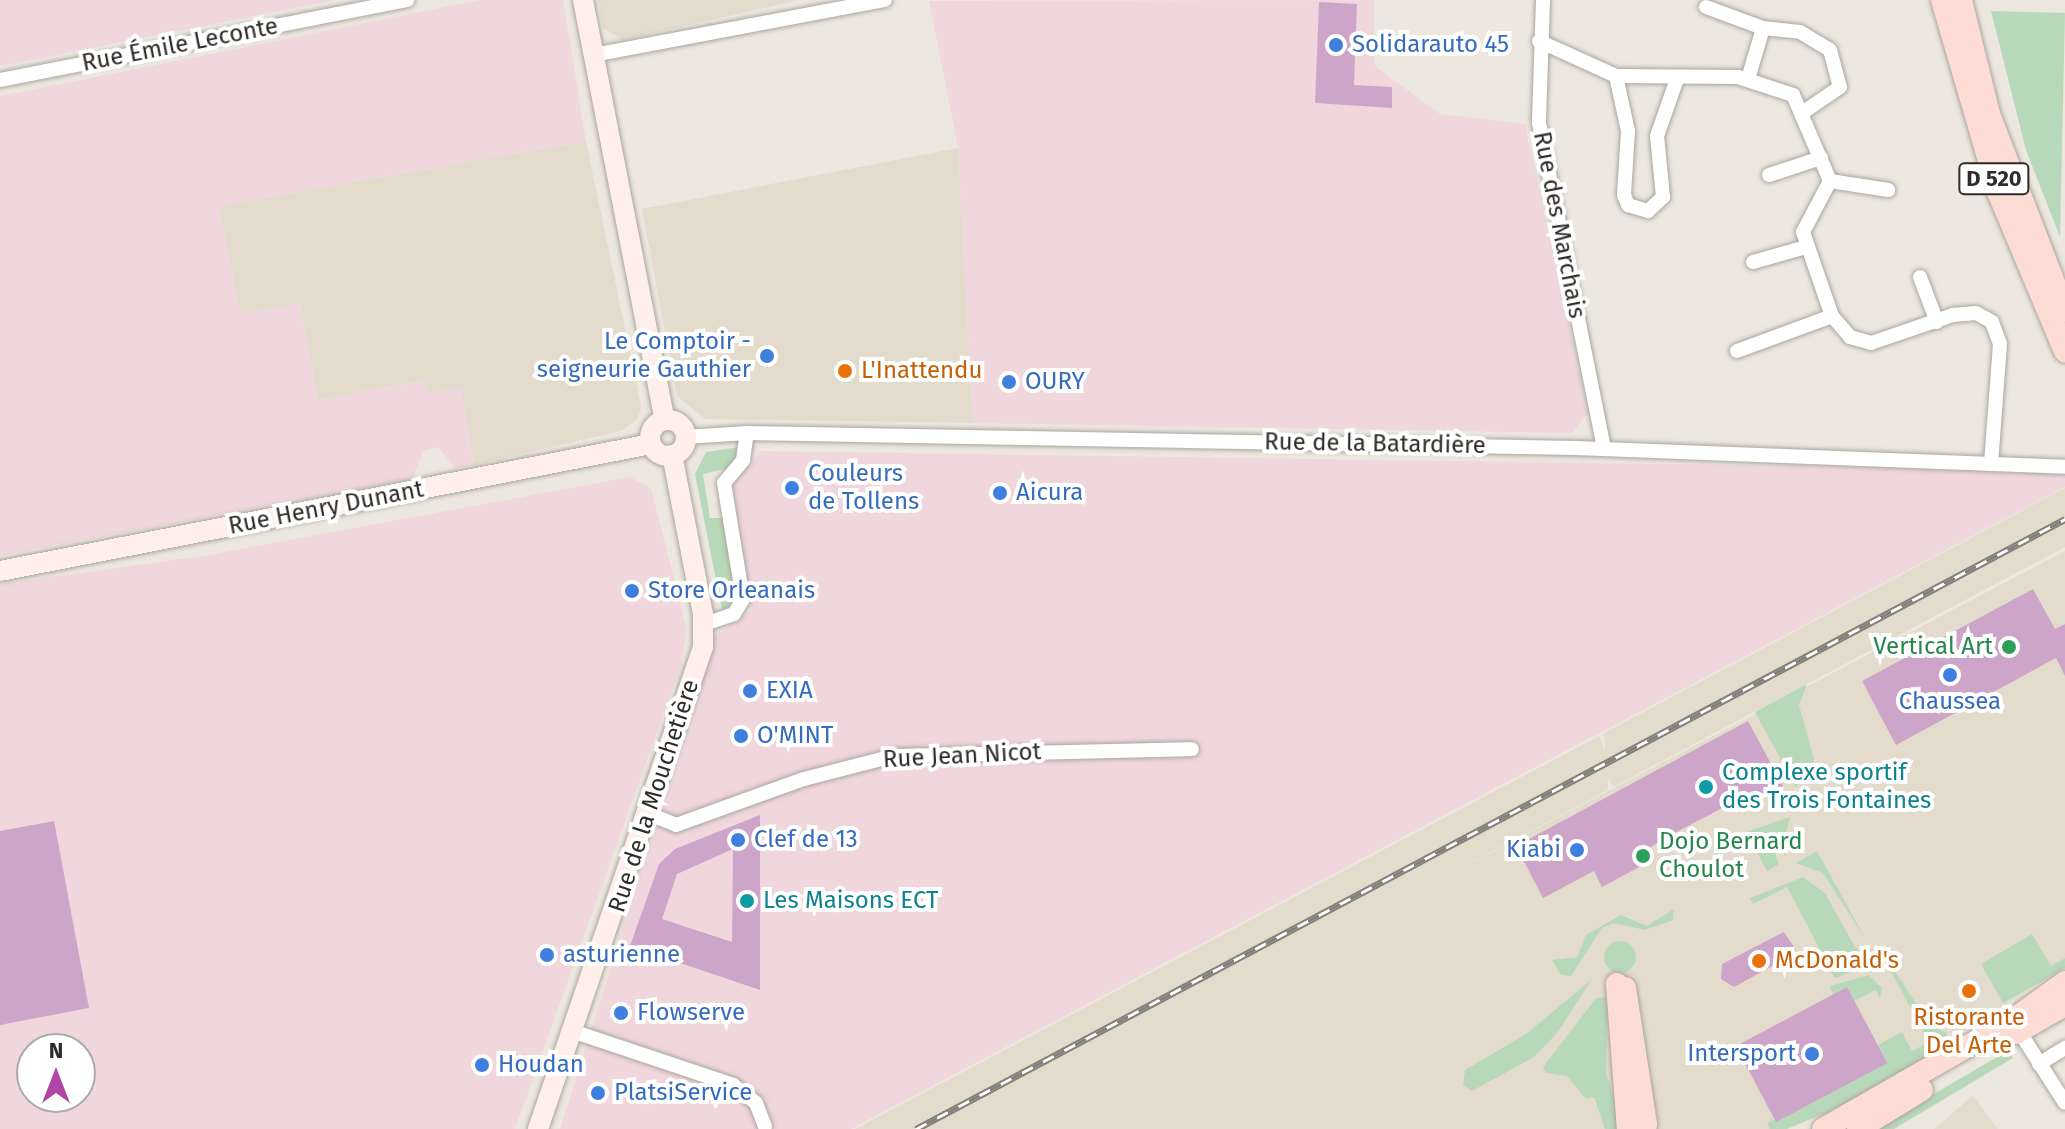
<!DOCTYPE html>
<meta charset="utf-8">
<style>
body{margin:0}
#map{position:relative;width:2065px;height:1129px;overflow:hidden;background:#ece8df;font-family:"Fira Sans",sans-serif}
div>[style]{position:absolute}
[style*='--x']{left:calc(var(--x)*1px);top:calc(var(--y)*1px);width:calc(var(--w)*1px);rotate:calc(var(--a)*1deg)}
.built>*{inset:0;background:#e3dccd}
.industrial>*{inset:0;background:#f0d7de}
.green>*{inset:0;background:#b8d9b9}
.round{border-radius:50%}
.building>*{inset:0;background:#cda5c8;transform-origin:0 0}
.roads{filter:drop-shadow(0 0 2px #aaa69e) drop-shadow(0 0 2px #aaa69e)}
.street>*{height:14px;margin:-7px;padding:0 7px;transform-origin:7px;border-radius:7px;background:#fff}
.secondary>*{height:20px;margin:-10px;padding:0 10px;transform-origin:10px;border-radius:10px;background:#ffeeea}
.secondary>.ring{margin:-10px;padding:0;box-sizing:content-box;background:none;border:20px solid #ffeeea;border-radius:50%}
.primary>*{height:22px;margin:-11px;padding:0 11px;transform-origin:11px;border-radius:11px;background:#fedcd6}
.rail>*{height:7px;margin-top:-3.5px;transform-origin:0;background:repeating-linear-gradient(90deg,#fff 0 12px,#83807b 0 24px);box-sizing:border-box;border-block:2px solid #83807b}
.dots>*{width:22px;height:22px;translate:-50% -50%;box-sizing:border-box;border:4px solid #fff;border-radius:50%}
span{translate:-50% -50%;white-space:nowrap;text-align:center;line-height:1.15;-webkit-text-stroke:8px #fff;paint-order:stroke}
.shield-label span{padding:2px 6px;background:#fff;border:2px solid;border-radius:6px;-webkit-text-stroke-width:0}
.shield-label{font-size:22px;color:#2e2c29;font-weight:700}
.street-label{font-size:24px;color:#2e2c29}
.shop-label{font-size:24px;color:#366cbe}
.left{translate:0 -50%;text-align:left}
.right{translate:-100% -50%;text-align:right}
.food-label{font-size:24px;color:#c56008}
.leisure-label{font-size:24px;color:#27864d}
.culture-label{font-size:24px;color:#0d838f}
.north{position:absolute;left:16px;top:1033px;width:80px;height:80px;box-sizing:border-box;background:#fff;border:2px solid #ababa9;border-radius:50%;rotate:0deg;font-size:22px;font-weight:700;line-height:32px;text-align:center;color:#2e2c29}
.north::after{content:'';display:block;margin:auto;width:28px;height:36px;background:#b145a5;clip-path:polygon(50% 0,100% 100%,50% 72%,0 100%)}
</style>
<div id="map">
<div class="built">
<div style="clip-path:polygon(598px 0,799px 0,623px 40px,603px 28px)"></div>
<div style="clip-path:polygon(586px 141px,641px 406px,638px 419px,621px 431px,474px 465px,461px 388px,428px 394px,424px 380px,318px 400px,300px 303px,240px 314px,219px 206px)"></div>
<div style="clip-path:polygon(958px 148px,973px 423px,705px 419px,677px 396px,642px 209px)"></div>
<div style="clip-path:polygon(2065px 488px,2065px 547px,1613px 787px,1608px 779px,1608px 790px,1300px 953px,2065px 551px,2065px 967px,1834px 1111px,1779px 1129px,855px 1129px,1599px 736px,1605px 752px,1604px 733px)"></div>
<div style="clip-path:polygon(1973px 1095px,1998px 1129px,1934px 1129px)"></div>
</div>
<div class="industrial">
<div style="clip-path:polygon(0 0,331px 0,331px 1px,0 66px)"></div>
<div style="clip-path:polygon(479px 0,563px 0,586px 141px,219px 206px,240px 314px,300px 303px,318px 400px,425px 380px,429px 394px,461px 387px,474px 465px,456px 469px,438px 447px,423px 451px,413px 478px,0 556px,0 96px)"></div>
<div style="clip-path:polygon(1374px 0,1375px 66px,1440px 114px,1525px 124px,1588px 413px,1572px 433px,973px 423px,958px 148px,929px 1px)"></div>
<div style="clip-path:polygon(761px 451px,1943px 468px,2065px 474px,2065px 487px,851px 1129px,560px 1129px,715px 636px,751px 611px,733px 485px)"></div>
<div style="clip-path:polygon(evenodd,630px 477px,651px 488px,687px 630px,681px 665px,515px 1129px,0 1129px,0 584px,203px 556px,630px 477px,32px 1049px,80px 1049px,80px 1097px,32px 1097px,32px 1049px)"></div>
</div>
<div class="green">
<div style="clip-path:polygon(1991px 11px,2065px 13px,2060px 237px,2026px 150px)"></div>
<div style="clip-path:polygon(740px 447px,734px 467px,703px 474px,710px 518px,723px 518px,738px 579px,735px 603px,722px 610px,695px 474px,706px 452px)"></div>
<div style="clip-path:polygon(1807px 684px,1799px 705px,1814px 759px,1809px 779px,1799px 778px,1796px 788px,1755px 712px)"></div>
<div style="clip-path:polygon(1790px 817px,1785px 837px,1791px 845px,1785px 856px,1779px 844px,1773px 847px,1779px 864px,1767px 871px,1746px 832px)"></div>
<div style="clip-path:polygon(1817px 851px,1866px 940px,1823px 873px,1796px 863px)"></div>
<div style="clip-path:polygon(1803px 877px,1825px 893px,1855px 947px,1895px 972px,1928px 1021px,1947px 1034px,1941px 1049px,1833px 1110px,1787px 1129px,1770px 1129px,1767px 1123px,1887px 1063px,1878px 1045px,1902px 1032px,1912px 1051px,1929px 1042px,1892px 973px,1874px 964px,1835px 978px,1787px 887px,1753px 904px,1750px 898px)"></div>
<div style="clip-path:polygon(1674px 909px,1673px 920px,1645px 930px,1614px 923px,1602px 928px,1571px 976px,1561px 975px,1552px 960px,1577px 957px,1586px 935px,1621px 915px,1647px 926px)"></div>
<div style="clip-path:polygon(2032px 934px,2051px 966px,2065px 958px,2065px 968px,2003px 1003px,1981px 964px)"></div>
<div class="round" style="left:1604px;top:941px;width:32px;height:32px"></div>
<div style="clip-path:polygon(1869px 975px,1882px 988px,1880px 998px,1876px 990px,1854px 1001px,1847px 987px,1833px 994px,1830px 986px)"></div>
<div style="clip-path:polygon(1592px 979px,1558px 1032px,1534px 1057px,1472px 1091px,1463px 1085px,1465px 1070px,1526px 1034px)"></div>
<div style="clip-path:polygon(1608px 997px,1606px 1072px,1623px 1129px,1605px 1129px,1594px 1097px,1586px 1099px,1567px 1076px,1546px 1073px,1543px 1067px,1596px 998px)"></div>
<div style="clip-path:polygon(2009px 1050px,2013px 1058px,1894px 1129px,1874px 1129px)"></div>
</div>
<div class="building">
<div style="clip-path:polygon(1319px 2px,1357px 4px,1354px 85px,1392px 87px,1392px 108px,1315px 103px)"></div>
<div style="clip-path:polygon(2033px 589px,2055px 629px,2065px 624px,2065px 676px,2056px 658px,1896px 745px,1862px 681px)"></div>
<div style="clip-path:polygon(1748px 721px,1783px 786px,1736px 811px,1732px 803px,1663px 839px,1648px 849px,1652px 857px,1643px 865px,1602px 887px,1594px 871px,1543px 898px,1516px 846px)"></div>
<div style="clip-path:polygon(evenodd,760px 815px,760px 990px,630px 946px,659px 864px,675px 849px,760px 815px,733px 849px,732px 942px,662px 919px,677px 874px,733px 849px)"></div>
<div style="clip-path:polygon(54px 821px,89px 1008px,0 1025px,0 831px)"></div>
<div style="clip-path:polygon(1784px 932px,1796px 950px,1791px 956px,1734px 987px,1721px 979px,1722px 964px)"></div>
<div style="left:1847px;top:987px;width:86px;height:126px;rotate:62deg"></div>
</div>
<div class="roads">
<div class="street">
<div style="--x:1543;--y:0;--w:123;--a:91.9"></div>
<div style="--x:1539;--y:123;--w:331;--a:78.7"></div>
<div style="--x:1706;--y:7;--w:61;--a:20.2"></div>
<div style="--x:1763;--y:28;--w:37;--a:6"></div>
<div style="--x:1800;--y:32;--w:35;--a:31"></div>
<div style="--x:1830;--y:50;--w:38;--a:75"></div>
<div style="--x:1840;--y:87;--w:42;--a:145.6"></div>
<div style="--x:1539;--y:41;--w:85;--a:24.4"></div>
<div style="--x:1616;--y:76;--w:122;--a:0.5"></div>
<div style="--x:1738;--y:77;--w:58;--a:18.1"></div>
<div style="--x:1793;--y:95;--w:94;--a:66.7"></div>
<div style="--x:1830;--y:181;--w:58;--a:117.9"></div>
<div style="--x:1803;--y:232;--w:89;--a:71"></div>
<div style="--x:1832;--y:316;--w:28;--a:49"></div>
<div style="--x:1850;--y:337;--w:22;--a:16"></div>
<div style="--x:1871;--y:343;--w:87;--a:-18.9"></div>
<div style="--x:1953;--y:315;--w:23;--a:-5"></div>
<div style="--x:1976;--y:313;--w:18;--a:29"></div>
<div style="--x:1992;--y:322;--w:23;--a:70"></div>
<div style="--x:2000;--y:344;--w:120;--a:94.3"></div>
<div style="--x:593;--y:55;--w:297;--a:-10.7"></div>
<div style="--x:1616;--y:76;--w:56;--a:77.7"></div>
<div style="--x:1628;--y:131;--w:64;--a:93.6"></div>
<div style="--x:1624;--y:195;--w:11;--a:68"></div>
<div style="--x:1628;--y:205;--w:21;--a:17"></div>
<div style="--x:1648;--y:211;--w:21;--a:-43"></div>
<div style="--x:1663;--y:197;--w:61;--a:-95.6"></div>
<div style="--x:1657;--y:136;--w:60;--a:-70.7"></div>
<div style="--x:1748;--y:79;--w:53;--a:-73.6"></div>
<div style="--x:0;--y:80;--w:415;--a:-11.1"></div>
<div style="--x:1769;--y:175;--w:55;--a:-18.1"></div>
<div style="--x:1830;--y:181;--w:59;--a:8.8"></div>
<div style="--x:1753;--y:262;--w:55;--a:-15.8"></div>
<div style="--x:1920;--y:277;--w:48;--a:69.3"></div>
<div style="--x:1737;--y:351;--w:101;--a:-20.2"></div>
<div style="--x:685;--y:437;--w:62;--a:-3.7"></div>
<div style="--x:747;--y:433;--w:829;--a:1.04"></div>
<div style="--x:1576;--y:448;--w:489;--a:2.2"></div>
<div style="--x:705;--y:624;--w:31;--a:-19"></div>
<div style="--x:734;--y:614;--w:17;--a:-59"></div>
<div style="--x:743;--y:599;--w:118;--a:-99.3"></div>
<div style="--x:724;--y:483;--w:30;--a:-50"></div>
<div style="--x:743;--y:460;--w:27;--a:-82"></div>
<div style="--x:649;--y:814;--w:29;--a:22"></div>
<div style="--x:676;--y:825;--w:136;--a:-19.8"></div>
<div style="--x:804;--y:779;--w:92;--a:-14.5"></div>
<div style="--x:893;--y:756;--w:299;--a:-1.3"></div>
<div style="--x:2019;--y:1031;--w:85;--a:57.4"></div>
<div style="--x:575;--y:1032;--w:167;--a:18.5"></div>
<div style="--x:733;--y:1085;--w:29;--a:38"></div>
<div style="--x:756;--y:1103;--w:25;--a:69"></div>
<div style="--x:2039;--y:1064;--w:31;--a:-32"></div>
</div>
<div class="secondary">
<div style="--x:583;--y:0;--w:428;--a:79"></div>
<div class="ring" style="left:650px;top:420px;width:16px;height:16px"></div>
<div style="--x:0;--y:571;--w:663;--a:-11.04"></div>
<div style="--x:538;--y:1129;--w:509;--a:-71.1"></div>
<div style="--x:703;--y:647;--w:33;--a:-90"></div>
<div style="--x:703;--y:614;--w:162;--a:-101"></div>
</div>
<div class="primary">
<div style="--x:1942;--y:0;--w:200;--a:73.7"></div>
<div style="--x:1998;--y:192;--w:173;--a:67.2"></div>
<div style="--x:1961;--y:0;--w:117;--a:76.2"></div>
<div style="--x:1989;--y:114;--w:211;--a:68.9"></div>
<div style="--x:1617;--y:984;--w:145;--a:85.7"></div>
<div style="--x:1625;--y:988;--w:138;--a:81.2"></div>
<div style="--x:2016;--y:1033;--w:56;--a:-29.7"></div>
<div style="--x:1823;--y:1129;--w:215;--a:-29.8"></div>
<div style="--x:2010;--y:1022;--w:68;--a:-36"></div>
<div style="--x:1858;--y:1129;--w:75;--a:-31.4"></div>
</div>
</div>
<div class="rail">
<div style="--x:916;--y:1129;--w:1301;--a:-27.96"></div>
</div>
<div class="dots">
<div style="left:1336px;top:45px;background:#3f7fe0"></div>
<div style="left:767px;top:356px;background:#3f7fe0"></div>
<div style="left:845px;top:371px;background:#e8710a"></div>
<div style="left:1009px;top:382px;background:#3f7fe0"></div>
<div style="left:792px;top:488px;background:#3f7fe0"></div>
<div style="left:1000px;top:493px;background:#3f7fe0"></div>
<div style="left:632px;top:591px;background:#3f7fe0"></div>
<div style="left:2009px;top:647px;background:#2e9e5b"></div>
<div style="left:1950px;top:675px;background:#3f7fe0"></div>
<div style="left:750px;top:691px;background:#3f7fe0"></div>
<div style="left:741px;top:736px;background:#3f7fe0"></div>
<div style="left:1706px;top:787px;background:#0f9aa8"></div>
<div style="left:738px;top:840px;background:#3f7fe0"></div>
<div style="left:1577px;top:850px;background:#3f7fe0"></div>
<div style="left:1643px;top:856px;background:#2e9e5b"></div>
<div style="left:747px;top:901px;background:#0f9aa8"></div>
<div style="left:547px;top:955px;background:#3f7fe0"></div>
<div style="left:1759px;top:961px;background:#e8710a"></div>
<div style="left:1969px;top:991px;background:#e8710a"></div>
<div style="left:621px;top:1013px;background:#3f7fe0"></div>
<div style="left:1812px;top:1054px;background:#3f7fe0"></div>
<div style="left:482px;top:1065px;background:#3f7fe0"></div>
<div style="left:598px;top:1093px;background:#3f7fe0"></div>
</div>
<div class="shield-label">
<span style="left:1994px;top:179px">D 520</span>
</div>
<div class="street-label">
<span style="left:180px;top:45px;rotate:-11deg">Rue Émile Leconte</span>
<span style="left:1559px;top:225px;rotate:79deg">Rue des Marchais</span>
<span style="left:1375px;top:444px;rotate:1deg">Rue de la Batardière</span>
<span style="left:326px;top:508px;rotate:-11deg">Rue Henry Dunant</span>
<span style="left:962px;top:756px;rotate:-3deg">Rue Jean Nicot</span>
<span style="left:654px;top:796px;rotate:-72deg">Rue de la Mouchetière</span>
</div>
<div class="shop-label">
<span class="left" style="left:1352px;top:45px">Solidarauto 45</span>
<span class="right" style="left:751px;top:356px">Le Comptoir -<br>seigneurie Gauthier</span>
<span class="left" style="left:1025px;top:382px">OURY</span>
<span class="left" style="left:808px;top:488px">Couleurs<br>de Tollens</span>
<span class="left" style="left:1016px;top:493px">Aicura</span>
<span class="left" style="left:648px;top:591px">Store Orleanais</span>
<span class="left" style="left:766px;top:691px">EXIA</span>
<span style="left:1950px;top:702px">Chaussea</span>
<span class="left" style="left:757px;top:736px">O'MINT</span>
<span class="left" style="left:754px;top:840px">Clef de 13</span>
<span class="right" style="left:1561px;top:850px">Kiabi</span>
<span class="left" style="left:563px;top:955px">asturienne</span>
<span class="left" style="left:637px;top:1013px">Flowserve</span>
<span class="right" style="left:1796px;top:1054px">Intersport</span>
<span class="left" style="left:498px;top:1065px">Houdan</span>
<span class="left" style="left:614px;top:1093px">PlatsiService</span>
</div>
<div class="food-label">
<span class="left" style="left:861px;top:371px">L'Inattendu</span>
<span class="left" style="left:1775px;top:961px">McDonald's</span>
<span style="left:1969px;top:1032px">Ristorante<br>Del Arte</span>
</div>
<div class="leisure-label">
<span class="right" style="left:1993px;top:647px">Vertical Art</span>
<span class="left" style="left:1659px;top:856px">Dojo Bernard<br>Choulot</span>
</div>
<div class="culture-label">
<span class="left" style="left:1722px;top:787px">Complexe sportif<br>des Trois Fontaines</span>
<span class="left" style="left:763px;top:901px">Les Maisons ECT</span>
</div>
<div class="north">N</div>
</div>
